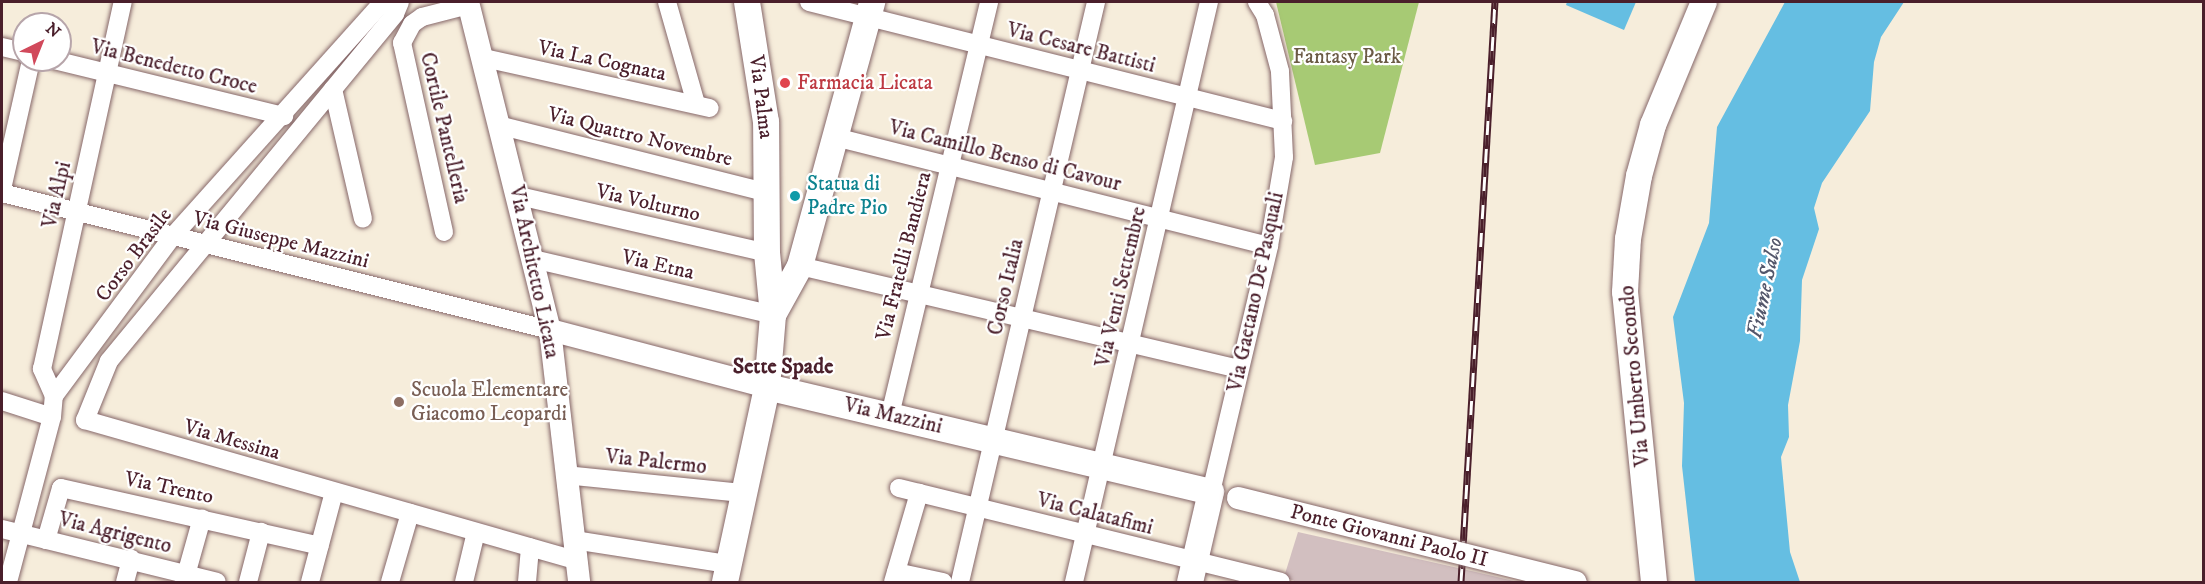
<!DOCTYPE html>
<style>
body{margin:0}
#map{position:relative;width:2205px;height:584px;overflow:hidden;background:#f6eddb;font-family:"IM FELL DW Pica",serif}
div>[style]{position:absolute}
[style*='--x']{left:calc(var(--x)*1px);top:calc(var(--y)*1px);width:calc(var(--w)*1px);rotate:calc(var(--a)*1deg)}
.industrial>*{inset:0;background:#d2bfc0}
.green>*{inset:0;background:#a7ca74}
.water>*{inset:0;background:#65bee2}
.roads{filter:drop-shadow(0 0 2px #866769) drop-shadow(0 0 2px #866769)}
.minor>*{height:18px;margin:-9px;padding:0 9px;transform-origin:9px;border-radius:9px;background:#fff}
.tertiary>*{height:22px;margin:-11px;padding:0 11px;transform-origin:11px;border-radius:11px;background:#fff}
.secondary>*{height:26px;margin:-13px;padding:0 13px;transform-origin:13px;border-radius:13px;background:#fff}
.rail>*{height:7px;margin-top:-3.5px;transform-origin:0;background:repeating-linear-gradient(90deg,#fff 0 14px,#4a1f2b 0 28px);box-sizing:border-box;border-block:2px solid #4a1f2b}
.bridges{filter:drop-shadow(0 0 2px #866769) drop-shadow(0 0 2px #866769)}
.tertiary-bridge>*{height:22px;margin:-11px;padding:0 11px;transform-origin:11px;border-radius:11px;background:#fff}
.dots>*{width:16px;height:16px;translate:-50% -50%;box-sizing:border-box;border:3px solid #fff;border-radius:50%}
span{translate:-50% -50%;white-space:nowrap;text-align:center;line-height:1.15;-webkit-text-stroke:4.5px #fff;paint-order:stroke}
.street-label{font-size:21px;color:#4a1f2b}
.park-label{font-size:21px;color:#6b5b45}
.health-label{font-size:21px;color:#be3a42}
.left{translate:0 -50%;text-align:left}
.culture-label{font-size:21px;color:#0d838f}
.education-label{font-size:21px;color:#785e54}
.water-label{font-size:22px;color:#53576b;font-style:italic}
.neighbourhood-label{font-size:22px;color:#4a1f2b;font-weight:700}
.frame{position:absolute;inset:0;border:3px solid #4a1f2b;pointer-events:none}
.north{position:absolute;left:12px;top:12px;width:60px;height:60px;box-sizing:border-box;background:#fff;border:2px solid #b7a5aa;border-radius:50%;rotate:43deg;font-size:16px;font-weight:700;line-height:24px;text-align:center;color:#4a1f2b}
.north::after{content:'';display:block;margin:auto;width:21px;height:27px;background:#d1495b;clip-path:polygon(50% 0,100% 100%,50% 72%,0 100%)}
</style>
<div id="map">
<div class="industrial">
<div style="clip-path:polygon(1298px 532px,1476px 572px,1518px 582px,1297px 582px,1284px 577px)"></div>
</div>
<div class="green">
<div style="clip-path:polygon(1276px 2px,1419px 2px,1380px 153px,1315px 165px)"></div>
</div>
<div class="water">
<div style="clip-path:polygon(1567px 2px,1636px 2px,1624px 30px,1566px 5px)"></div>
<div style="clip-path:polygon(1785px 2px,1904px 2px,1881px 37px,1874px 62px,1870px 111px,1822px 183px,1814px 208px,1819px 229px,1802px 280px,1800px 341px,1788px 405px,1789px 437px,1781px 457px,1790px 552px,1800px 582px,1695px 582px,1682px 466px,1684px 403px,1673px 317px,1709px 223px,1717px 127px)"></div>
</div>
<div class="roads">
<div class="minor">
<div style="--x:400;--y:2;--w:13;--a:113"></div>
<div style="--x:395;--y:14;--w:450;--a:129.5"></div>
<div style="--x:109;--y:361;--w:64;--a:112.1"></div>
<div style="--x:85;--y:420;--w:510;--a:15.95"></div>
<div style="--x:667;--y:2;--w:106;--a:74.1"></div>
<div style="--x:809;--y:2;--w:489;--a:14.1"></div>
<div style="--x:2;--y:47;--w:23;--a:13"></div>
<div style="--x:484;--y:58;--w:231;--a:12.5"></div>
<div style="--x:54;--y:60;--w:237;--a:13.7"></div>
<div style="--x:333;--y:89;--w:133;--a:77"></div>
<div style="--x:502;--y:126;--w:274;--a:14.1"></div>
<div style="--x:835;--y:137;--w:447;--a:14.1"></div>
<div style="--x:2;--y:189;--w:132;--a:-77.3"></div>
<div style="--x:2;--y:193;--w:565;--a:14.04"></div>
<div style="--x:519;--y:196;--w:254;--a:12.9"></div>
<div style="--x:444;--y:232;--w:194;--a:-102.5"></div>
<div style="--x:402;--y:43;--w:21;--a:-62"></div>
<div style="--x:412;--y:24;--w:12;--a:-35"></div>
<div style="--x:422;--y:17;--w:49;--a:-14.3"></div>
<div style="--x:533;--y:259;--w:246;--a:13.1"></div>
<div style="--x:800;--y:266;--w:451;--a:13.2"></div>
<div style="--x:54;--y:396;--w:30;--a:-114"></div>
<div style="--x:42;--y:369;--w:376;--a:-77.6"></div>
<div style="--x:2;--y:401;--w:52;--a:17.7"></div>
<div style="--x:890;--y:415;--w:425;--a:-76.5"></div>
<div style="--x:565;--y:475;--w:178;--a:5.8"></div>
<div style="--x:899;--y:488;--w:393;--a:13.8"></div>
<div style="--x:1211;--y:492;--w:253;--a:-76.7"></div>
<div style="--x:1269;--y:246;--w:90;--a:-80.4"></div>
<div style="--x:1284;--y:157;--w:86;--a:-92.7"></div>
<div style="--x:1280;--y:71;--w:58;--a:-105"></div>
<div style="--x:1265;--y:15;--w:15;--a:-122"></div>
<div style="--x:2;--y:529;--w:221;--a:13.8"></div>
<div style="--x:46;--y:540;--w:54;--a:-73.9"></div>
<div style="--x:61;--y:488;--w:265;--a:12.6"></div>
<div style="--x:574;--y:540;--w:156;--a:8.9"></div>
<div style="--x:896;--y:572;--w:48;--a:12"></div>
<div style="--x:8;--y:582;--w:171;--a:-75.1"></div>
<div style="--x:52;--y:417;--w:21;--a:-85"></div>
<div style="--x:54;--y:396;--w:199;--a:-53.4"></div>
<div style="--x:173;--y:236;--w:314;--a:-48.1"></div>
<div style="--x:125;--y:582;--w:24;--a:-75"></div>
<div style="--x:184;--y:582;--w:66;--a:-74.3"></div>
<div style="--x:248;--y:582;--w:52;--a:-75.4"></div>
<div style="--x:310;--y:582;--w:93;--a:-75.1"></div>
<div style="--x:390;--y:582;--w:72;--a:-73.8"></div>
<div style="--x:464;--y:582;--w:51;--a:-76.5"></div>
<div style="--x:527;--y:582;--w:35;--a:-85"></div>
<div style="--x:893;--y:582;--w:93;--a:-73.7"></div>
<div style="--x:960;--y:582;--w:596;--a:-76.8"></div>
<div style="--x:1074;--y:582;--w:596;--a:-76.9"></div>
</div>
<div class="tertiary">
<div style="--x:468;--y:2;--w:338;--a:76"></div>
<div style="--x:550;--y:330;--w:254;--a:83.4"></div>
<div style="--x:550;--y:330;--w:224;--a:14.7"></div>
</div>
<div class="secondary">
<div style="--x:773;--y:315;--w:56;--a:-61.1"></div>
<div style="--x:800;--y:266;--w:274;--a:-74.7"></div>
<div style="--x:767;--y:387;--w:456;--a:13.3"></div>
<div style="--x:1211;--y:492;--w:92;--a:103.1"></div>
<div style="--x:725;--y:582;--w:199;--a:-77.8"></div>
<div style="--x:767;--y:387;--w:72;--a:-85.2"></div>
<div style="--x:773;--y:315;--w:62;--a:-95.5"></div>
<div style="--x:767;--y:253;--w:131;--a:-90.4"></div>
<div style="--x:766;--y:122;--w:121;--a:-99"></div>
<div style="--x:1654;--y:582;--w:291;--a:-95.7"></div>
<div style="--x:1625;--y:292;--w:53;--a:-86.8"></div>
<div style="--x:1628;--y:239;--w:64;--a:-80.1"></div>
<div style="--x:1639;--y:176;--w:53;--a:-74.6"></div>
<div style="--x:1653;--y:125;--w:133;--a:-67.5"></div>
</div>
</div>
<div class="rail">
<div style="--x:1461;--y:582;--w:581;--a:-86.65"></div>
</div>
<div class="bridges">
<div class="tertiary-bridge">
<div style="--x:1238;--y:498;--w:348;--a:14"></div>
</div>
</div>
<div class="dots">
<div style="left:785px;top:83px;background:#e0444e"></div>
<div style="left:795px;top:196px;background:#0f9aa8"></div>
<div style="left:399px;top:402px;background:#8d6e63"></div>
</div>
<div class="street-label">
<span style="left:1081px;top:48px;rotate:14deg">Via Cesare Battisti</span>
<span style="left:602px;top:61px;rotate:12deg">Via La Cognata</span>
<span style="left:174px;top:67px;rotate:14deg">Via Benedetto Croce</span>
<span style="left:761px;top:97px;rotate:83deg">Via Palma</span>
<span style="left:444px;top:128px;rotate:77deg">Cortile Pantelleria</span>
<span style="left:640px;top:137px;rotate:14deg">Via Quattro Novembre</span>
<span style="left:1005px;top:156px;rotate:14deg">Via Camillo Benso di Cavour</span>
<span style="left:57px;top:195px;rotate:-77deg">Via Alpi</span>
<span style="left:648px;top:203px;rotate:13deg">Via Volturno</span>
<span style="left:281px;top:240px;rotate:14deg">Via Giuseppe Mazzini</span>
<span style="left:134px;top:255px;rotate:-53deg">Corso Brasile</span>
<span style="left:904px;top:256px;rotate:-76deg">Via Fratelli Bandiera</span>
<span style="left:658px;top:265px;rotate:13deg">Via Etna</span>
<span style="left:534px;top:272px;rotate:78deg">Via Architetto Licata</span>
<span style="left:1006px;top:287px;rotate:-77deg">Corso Italia</span>
<span style="left:1121px;top:287px;rotate:-77deg">Via Venti Settembre</span>
<span style="left:1256px;top:292px;rotate:-78deg">Via Gaetano De Pasquali</span>
<span style="left:1635px;top:376px;rotate:-95deg">Via Umberto Secondo</span>
<span style="left:893px;top:416px;rotate:13deg">Via Mazzini</span>
<span style="left:232px;top:440px;rotate:16deg">Via Messina</span>
<span style="left:656px;top:462px;rotate:6deg">Via Palermo</span>
<span style="left:169px;top:488px;rotate:12deg">Via Trento</span>
<span style="left:1095px;top:514px;rotate:14deg">Via Calatafimi</span>
<span style="left:115px;top:533px;rotate:14deg">Via Agrigento</span>
<span style="left:1389px;top:536px;rotate:14deg">Ponte Giovanni Paolo II</span>
</div>
<div class="park-label">
<span style="left:1347px;top:57px">Fantasy Park</span>
</div>
<div class="health-label">
<span class="left" style="left:797px;top:83px">Farmacia Licata</span>
</div>
<div class="culture-label">
<span class="left" style="left:807px;top:196px">Statua di<br>Padre Pio</span>
</div>
<div class="education-label">
<span class="left" style="left:411px;top:402px">Scuola Elementare<br>Giacomo Leopardi</span>
</div>
<div class="water-label">
<span style="left:1765px;top:288px;rotate:-78deg">Fiume Salso</span>
</div>
<div class="neighbourhood-label">
<span style="left:783px;top:367px">Sette Spade</span>
</div>
<div class="frame"></div>
<div class="north">N</div>
</div>
